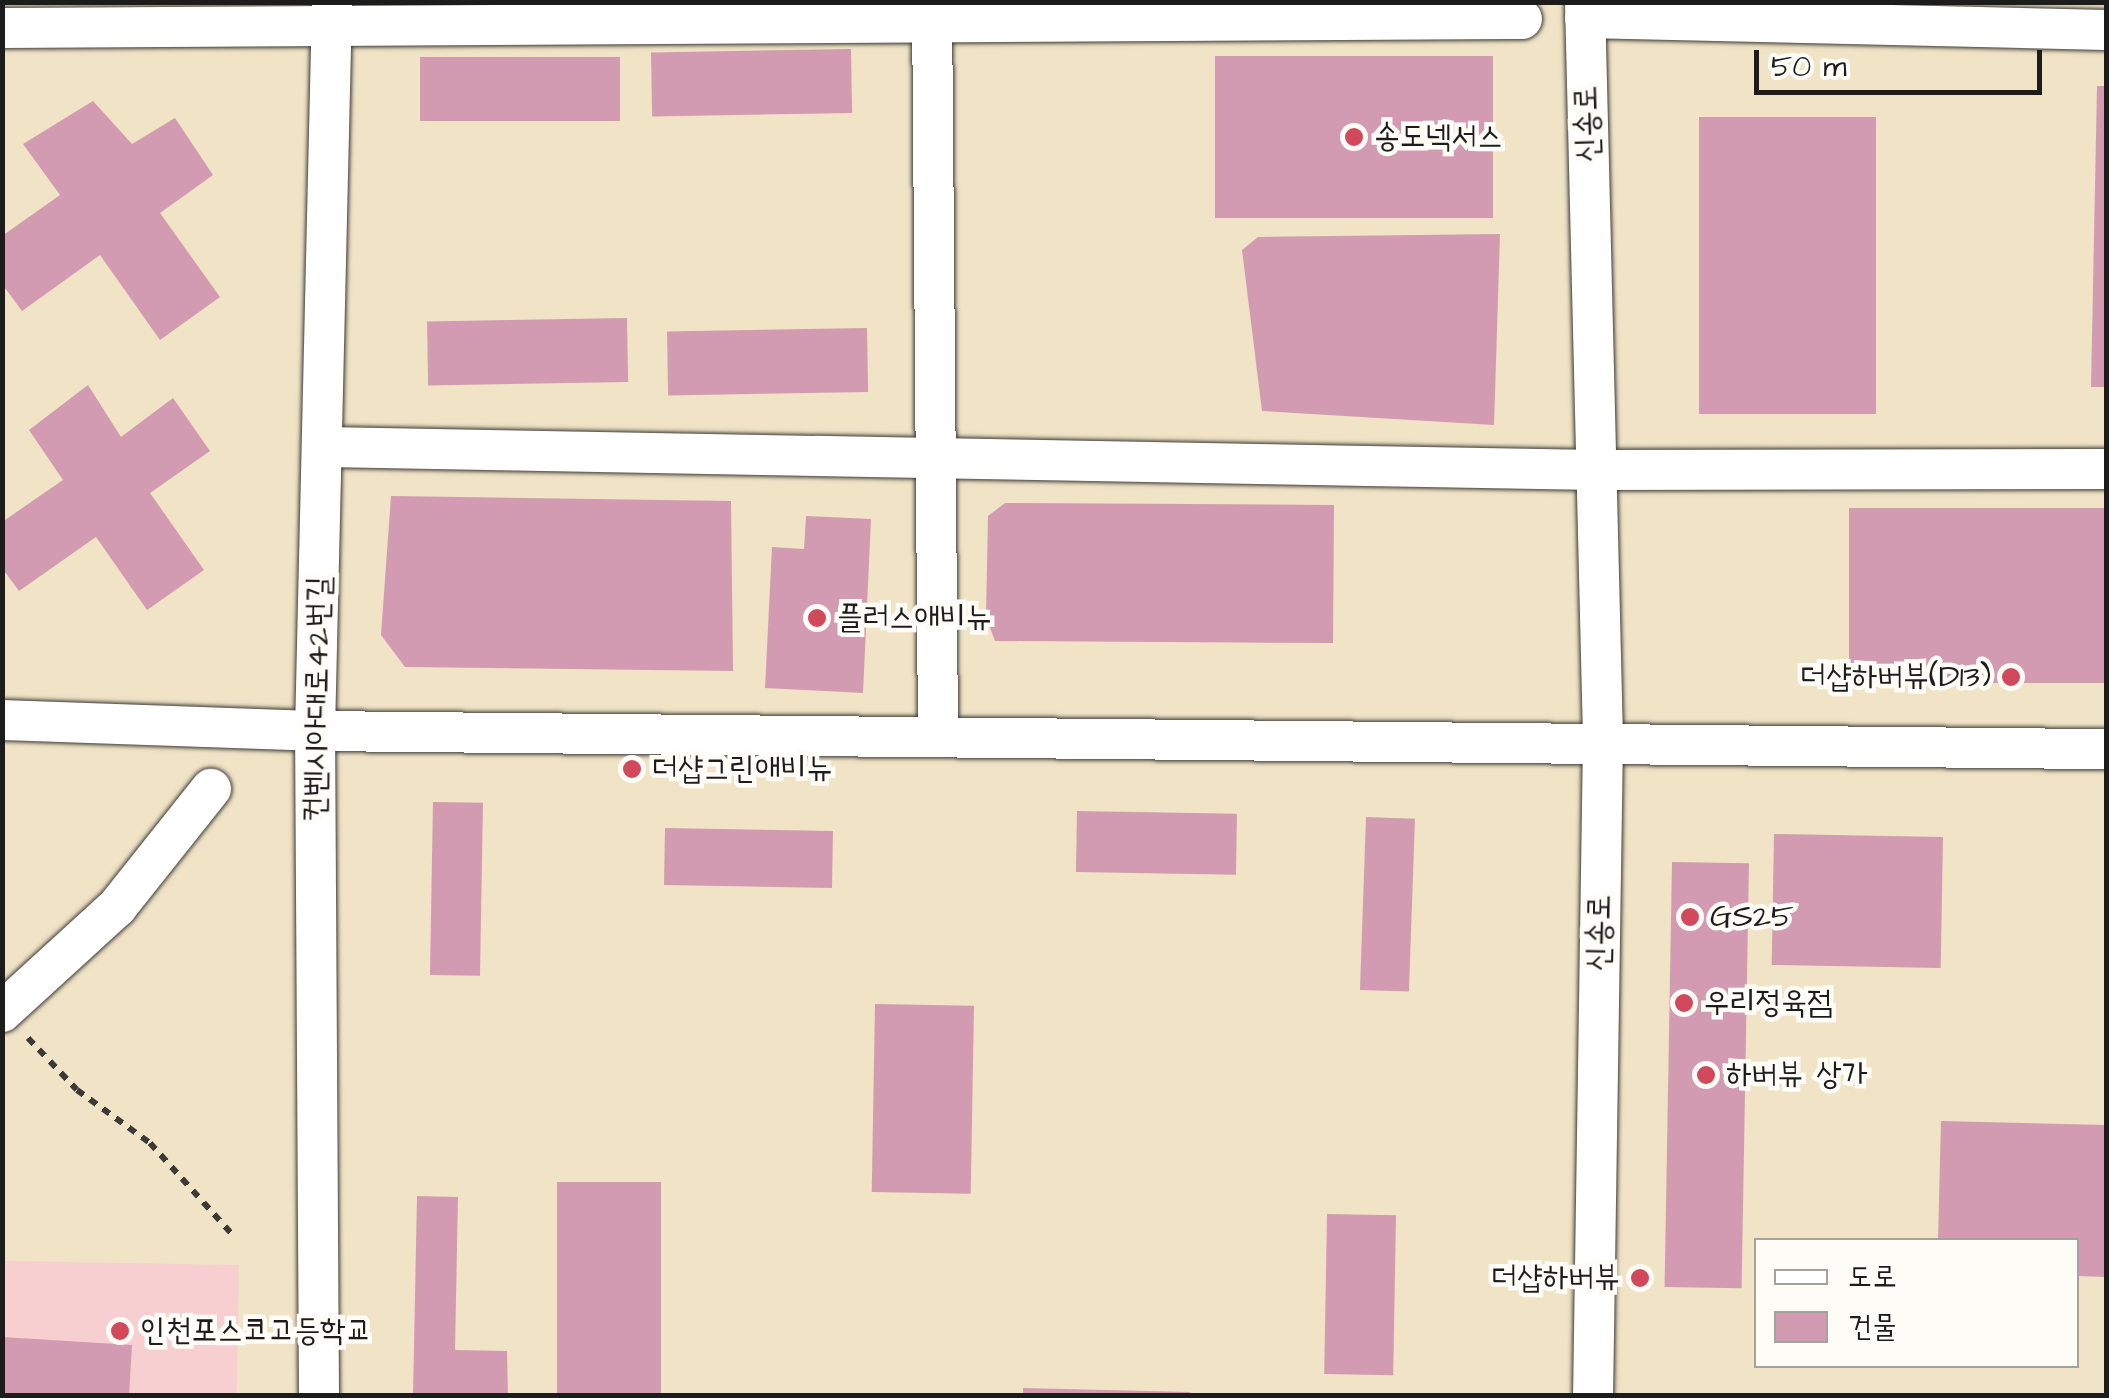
<!DOCTYPE html>
<meta charset="utf-8">
<style>
body{margin:0}
#map{position:relative;width:2109px;height:1398px;overflow:hidden;background:#f0e3c6;font-family:"Architects Daughter","Poor Story",sans-serif}
div>[style]{position:absolute}
[style*='--x']{left:calc(var(--x)*1px);top:calc(var(--y)*1px);width:calc(var(--w)*1px);rotate:calc(var(--a)*1deg)}
.built>*{inset:0;background:#f7cfd0;transform-origin:0 0}
.building>*{inset:0;background:#d29bb2;transform-origin:0 0}
.path>*{height:6px;margin-top:-3px;transform-origin:0;background:repeating-linear-gradient(90deg,#3c3a36 0 8px,transparent 0 16px)}
.roads{filter:drop-shadow(0 0 2px #3c3a36) drop-shadow(0 0 2px #3c3a36)}
.minor>*{height:40px;margin:-20px;padding:0 20px;transform-origin:20px;border-radius:20px;background:#fff}
.dots>*{width:28px;height:28px;translate:-50% -50%;box-sizing:border-box;border:5px solid #fdfcf7;border-radius:50%}
span{translate:-50% -50%;white-space:nowrap;text-align:center;line-height:1.15;-webkit-text-stroke:9px #fdfcf7;paint-order:stroke}
.street-label{font-size:32px;color:#1c1c1c}
.poi-label{font-size:32px;color:#1c1c1c}
.left{translate:0 -50%;text-align:left}
.right{translate:-100% -50%;text-align:right}
.frame{position:absolute;inset:0;border:5px solid #1c1c1c;pointer-events:none}
.legend{position:absolute;left:1754px;top:1238px;width:325px;height:130px;box-sizing:border-box;background:#fdfcf7;border:2px solid #a3a29f;margin:0;padding:12px 18px;list-style:none;font-size:30px;color:#1c1c1c}
.legend li{display:flex;align-items:center;gap:20px;height:50px}
.legend b{width:50px;border:2px solid #a3a29f}
.scale{position:absolute;left:1754px;top:50px;width:288px;height:45px;box-sizing:border-box;border:5px solid #1c1c1c;border-top:0;padding-left:12px;font-size:30px;line-height:35px;white-space:nowrap;color:#1c1c1c;-webkit-text-stroke:8px #fdfcf7;paint-order:stroke}
</style>
<div id="map">
<div class="built">
<div style="left:3px;top:1261px;width:236px;height:135px;rotate:1deg"></div>
</div>
<div class="building">
<div style="left:851px;top:49px;width:64px;height:200px;rotate:89deg"></div>
<div style="left:1215px;top:56px;width:278px;height:162px"></div>
<div style="left:420px;top:57px;width:200px;height:64px"></div>
<div style="clip-path:polygon(2097px 86px,2106px 86px,2106px 387px,2091px 387px)"></div>
<div style="clip-path:polygon(93px 101px,132px 144px,175px 118px,213px 175px,160px 213px,220px 297px,160px 340px,100px 255px,22px 311px,2px 284px,2px 236px,60px 195px,23px 144px)"></div>
<div style="left:1699px;top:117px;width:177px;height:297px"></div>
<div style="clip-path:polygon(1500px 234px,1494px 425px,1262px 411px,1242px 250px,1258px 237px)"></div>
<div style="left:627px;top:318px;width:64px;height:200px;rotate:89deg"></div>
<div style="left:867px;top:328px;width:64px;height:200px;rotate:89deg"></div>
<div style="clip-path:polygon(88px 385px,121px 437px,173px 398px,210px 451px,150px 493px,204px 570px,147px 610px,96px 537px,19px 591px,2px 568px,2px 522px,63px 480px,29px 430px)"></div>
<div style="clip-path:polygon(391px 496px,731px 501px,733px 671px,405px 667px,381px 635px)"></div>
<div style="clip-path:polygon(1005px 503px,1334px 505px,1333px 643px,995px 641px,986px 617px,988px 516px)"></div>
<div style="left:2106px;top:508px;width:175px;height:257px;rotate:90deg"></div>
<div style="clip-path:polygon(806px 516px,871px 519px,863px 693px,765px 688px,772px 547px,804px 549px)"></div>
<div style="left:433px;top:802px;width:50px;height:173px;rotate:1deg"></div>
<div style="left:1077px;top:811px;width:160px;height:61px;rotate:1deg"></div>
<div style="left:1366px;top:817px;width:49px;height:173px;rotate:2deg"></div>
<div style="left:665px;top:828px;width:168px;height:57px;rotate:1deg"></div>
<div style="left:1774px;top:834px;width:169px;height:131px;rotate:1deg"></div>
<div style="left:1672px;top:862px;width:77px;height:425px;rotate:1deg"></div>
<div style="left:875px;top:1004px;width:99px;height:188px;rotate:1deg"></div>
<div style="clip-path:polygon(1941px 1121px,2106px 1125px,2106px 1277px,2076px 1276px,2076px 1240px,1938px 1240px)"></div>
<div style="left:557px;top:1182px;width:104px;height:214px"></div>
<div style="clip-path:polygon(417px 1196px,458px 1197px,455px 1350px,507px 1351px,508px 1396px,413px 1396px)"></div>
<div style="left:1327px;top:1214px;width:69px;height:160px;rotate:1deg"></div>
<div style="clip-path:polygon(2px 1337px,132px 1345px,129px 1396px,2px 1396px)"></div>
<div style="clip-path:polygon(1023px 1388px,1190px 1392px,1190px 1396px,1023px 1396px)"></div>
</div>
<div class="path">
<div style="--x:28;--y:1038;--w:71;--a:46.7"></div>
<div style="--x:77;--y:1090;--w:90;--a:36"></div>
<div style="--x:150;--y:1143;--w:122;--a:48"></div>
</div>
<div class="roads">
<div class="minor">
<div style="--x:932;--y:2;--w:732;--a:89.53"></div>
<div style="--x:1585;--y:2;--w:738;--a:88.6"></div>
<div style="--x:1603;--y:740;--w:656;--a:90.87"></div>
<div style="--x:1585;--y:18;--w:521;--a:1.32"></div>
<div style="--x:2;--y:28;--w:1520;--a:-0.34"></div>
<div style="--x:325;--y:447;--w:1272;--a:1.04"></div>
<div style="--x:1597;--y:470;--w:509;--a:-0.11"></div>
<div style="--x:2;--y:720;--w:313;--a:2"></div>
<div style="--x:315;--y:731;--w:1791;--a:0.58"></div>
<div style="--x:2;--y:1012;--w:156;--a:-42.4"></div>
<div style="--x:117;--y:907;--w:151;--a:-51.5"></div>
<div style="--x:319;--y:1396;--w:665;--a:-90.34"></div>
<div style="--x:315;--y:731;--w:729;--a:-88.66"></div>
</div>
</div>
<div class="dots">
<div style="left:1354px;top:137px;background:#d1495b"></div>
<div style="left:817px;top:618px;background:#d1495b"></div>
<div style="left:2011px;top:677px;background:#d1495b"></div>
<div style="left:632px;top:769px;background:#d1495b"></div>
<div style="left:1690px;top:917px;background:#d1495b"></div>
<div style="left:1684px;top:1003px;background:#d1495b"></div>
<div style="left:1706px;top:1075px;background:#d1495b"></div>
<div style="left:1640px;top:1278px;background:#d1495b"></div>
<div style="left:120px;top:1331px;background:#d1495b"></div>
</div>
<div class="street-label">
<span style="left:1588px;top:124px;rotate:-92deg">신송로</span>
<span style="left:318px;top:699px;rotate:-89deg">컨벤시아대로42번길</span>
<span style="left:1600px;top:933px;rotate:-89deg">신송로</span>
</div>
<div class="poi-label">
<span class="left" style="left:1374px;top:137px">송도넥서스</span>
<span class="left" style="left:837px;top:618px">플러스애비뉴</span>
<span class="right" style="left:1991px;top:677px">더샵하버뷰(D13)</span>
<span class="left" style="left:652px;top:769px">더샵그린애비뉴</span>
<span class="left" style="left:1710px;top:917px">GS25</span>
<span class="left" style="left:1704px;top:1003px">우리정육점</span>
<span class="left" style="left:1726px;top:1075px">하버뷰 상가</span>
<span class="right" style="left:1620px;top:1278px">더샵하버뷰</span>
<span class="left" style="left:140px;top:1331px">인천포스코고등학교</span>
</div>
<div class="frame"></div>
<ul class="legend">
<li><b style="height:12px;background:#fff"></b>도로</li>
<li><b style="height:28px;background:#d29bb2"></b>건물</li>
</ul>
<div class="scale">50 m</div>
</div>
